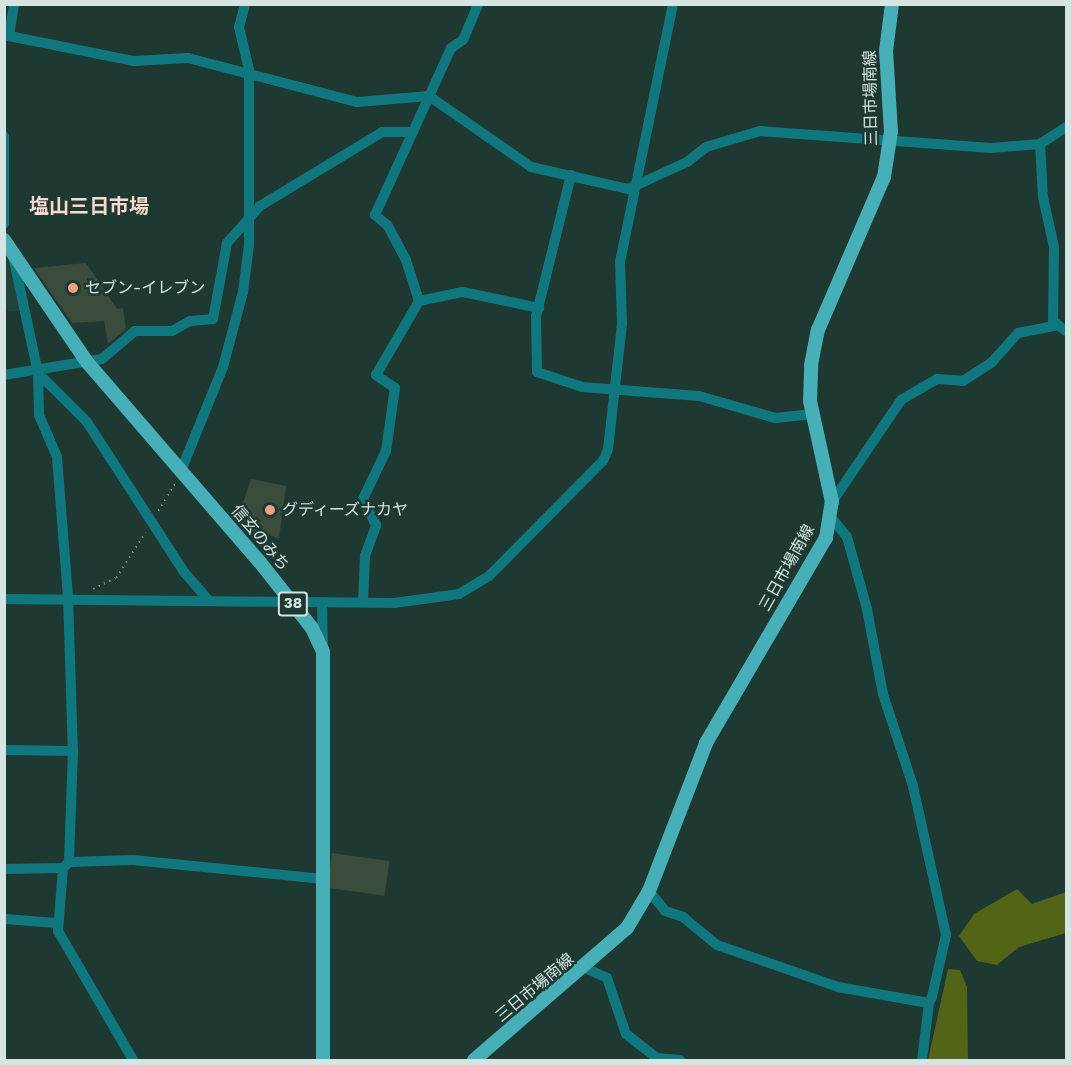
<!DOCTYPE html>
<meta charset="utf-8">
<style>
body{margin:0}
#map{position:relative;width:1071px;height:1065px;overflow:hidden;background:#1e3932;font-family:"Work Sans","Noto Sans JP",sans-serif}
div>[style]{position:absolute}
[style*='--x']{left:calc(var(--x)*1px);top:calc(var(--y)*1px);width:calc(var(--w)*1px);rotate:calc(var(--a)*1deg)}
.built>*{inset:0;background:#1f433a}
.forest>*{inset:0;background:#526416}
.building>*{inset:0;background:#3a4c3c;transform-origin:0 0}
.path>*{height:1.5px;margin-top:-0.75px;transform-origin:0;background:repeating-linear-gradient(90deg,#738883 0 1.5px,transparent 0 6px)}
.minor>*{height:10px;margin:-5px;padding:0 5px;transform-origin:5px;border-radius:5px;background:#11777e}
.major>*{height:14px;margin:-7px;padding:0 7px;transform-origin:7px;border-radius:7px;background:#46afb8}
.dots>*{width:16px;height:16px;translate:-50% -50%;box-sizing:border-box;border:3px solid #1e3932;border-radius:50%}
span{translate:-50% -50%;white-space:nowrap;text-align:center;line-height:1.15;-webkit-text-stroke:5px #1e3932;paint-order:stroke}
.shield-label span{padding:2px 4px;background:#1e3932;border:2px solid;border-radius:4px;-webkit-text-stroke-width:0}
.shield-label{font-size:15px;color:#d6e5e1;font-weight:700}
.street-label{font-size:16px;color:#d6e5e1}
.poi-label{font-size:16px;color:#d6e5e1}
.left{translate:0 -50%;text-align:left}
.quarter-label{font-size:20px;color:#f9d8cd;font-weight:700}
.frame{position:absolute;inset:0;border:6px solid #d6e5e1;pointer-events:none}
</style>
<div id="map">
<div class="built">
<div style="clip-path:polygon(4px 247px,27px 311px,5px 311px)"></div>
</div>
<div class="forest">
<div style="clip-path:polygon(1017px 889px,1032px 904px,1066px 892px,1066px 933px,1019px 947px,997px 965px,977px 961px,959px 936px,974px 914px)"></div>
<div style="clip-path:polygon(948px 969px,960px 970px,967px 987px,968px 1060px,928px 1060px)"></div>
</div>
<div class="building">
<div style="clip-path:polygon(86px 263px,117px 309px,123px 308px,126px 329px,108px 344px,104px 321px,72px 323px,34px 268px)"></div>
<div style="clip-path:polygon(251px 479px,286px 486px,279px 539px,237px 521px)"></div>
<div style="left:332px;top:853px;width:58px;height:35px;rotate:8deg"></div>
</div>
<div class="path">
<div style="--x:158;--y:511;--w:34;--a:-58"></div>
<div style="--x:93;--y:589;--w:25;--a:-26"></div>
<div style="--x:116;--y:578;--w:54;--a:-57.2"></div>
</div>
<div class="minor">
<div style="--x:4;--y:35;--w:133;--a:11.3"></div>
<div style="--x:134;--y:61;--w:54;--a:-3.2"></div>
<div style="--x:188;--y:58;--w:175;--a:14.6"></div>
<div style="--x:357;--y:102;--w:72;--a:-4.8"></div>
<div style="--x:429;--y:96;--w:124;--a:34.8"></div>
<div style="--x:531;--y:167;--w:99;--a:12.8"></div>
<div style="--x:628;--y:189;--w:65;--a:-24.6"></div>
<div style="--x:687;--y:162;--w:24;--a:-38"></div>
<div style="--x:706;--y:147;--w:56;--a:-16.5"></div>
<div style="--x:760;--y:131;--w:232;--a:4.2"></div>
<div style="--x:991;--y:148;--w:49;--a:-4.7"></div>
<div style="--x:1040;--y:144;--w:31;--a:-33"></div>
<div style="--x:9;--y:36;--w:32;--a:-81"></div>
<div style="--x:4;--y:136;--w:88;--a:90"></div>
<div style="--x:1040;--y:144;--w:53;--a:86.8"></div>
<div style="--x:1043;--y:197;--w:51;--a:77.6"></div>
<div style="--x:1054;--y:247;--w:74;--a:90.8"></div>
<div style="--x:1053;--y:321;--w:16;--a:38"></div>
<div style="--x:571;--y:175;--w:145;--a:103.9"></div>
<div style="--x:536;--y:316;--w:56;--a:89"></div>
<div style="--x:537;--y:372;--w:47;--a:18.4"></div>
<div style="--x:582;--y:387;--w:117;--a:4.4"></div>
<div style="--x:699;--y:396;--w:79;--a:16.1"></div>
<div style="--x:775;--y:418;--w:38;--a:-6"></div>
<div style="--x:13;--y:256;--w:120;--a:77.9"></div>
<div style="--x:38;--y:373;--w:42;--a:88.6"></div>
<div style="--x:39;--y:415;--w:46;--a:66.8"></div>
<div style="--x:57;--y:457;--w:139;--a:85.5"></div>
<div style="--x:68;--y:596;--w:155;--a:88.2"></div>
<div style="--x:73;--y:751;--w:111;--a:92.1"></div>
<div style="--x:69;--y:862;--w:8;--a:135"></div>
<div style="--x:63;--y:868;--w:63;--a:94.5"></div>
<div style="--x:58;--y:931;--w:149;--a:59.8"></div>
<div style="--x:419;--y:301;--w:45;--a:-11.6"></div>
<div style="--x:463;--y:292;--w:78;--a:11.9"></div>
<div style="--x:38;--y:373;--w:69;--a:45"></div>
<div style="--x:87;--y:422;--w:179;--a:57.1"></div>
<div style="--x:184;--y:572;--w:37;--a:49"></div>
<div style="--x:4;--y:375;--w:99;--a:-9.3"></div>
<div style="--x:102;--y:359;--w:43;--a:-40.3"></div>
<div style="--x:135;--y:331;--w:37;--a:0"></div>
<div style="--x:172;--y:331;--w:21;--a:-29"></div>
<div style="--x:190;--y:321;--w:23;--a:-5"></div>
<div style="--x:213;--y:319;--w:77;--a:-79.6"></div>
<div style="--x:227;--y:243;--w:50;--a:-48.3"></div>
<div style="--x:260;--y:206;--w:143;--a:-31.2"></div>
<div style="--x:382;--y:132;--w:31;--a:0"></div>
<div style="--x:180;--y:473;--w:114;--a:-67.9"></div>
<div style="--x:223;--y:367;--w:78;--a:-75.1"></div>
<div style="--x:243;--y:292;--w:47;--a:-82.7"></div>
<div style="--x:249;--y:245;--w:175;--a:-90"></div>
<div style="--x:249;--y:70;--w:44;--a:-103.1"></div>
<div style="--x:239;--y:27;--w:24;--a:-75"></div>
<div style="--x:832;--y:502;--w:123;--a:-55.9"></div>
<div style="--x:901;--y:400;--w:42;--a:-30.3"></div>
<div style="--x:937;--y:379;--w:26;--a:4"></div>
<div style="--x:963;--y:381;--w:35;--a:-33"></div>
<div style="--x:992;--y:362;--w:39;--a:-48"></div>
<div style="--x:1018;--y:333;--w:38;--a:-11"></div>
<div style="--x:4;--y:599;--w:390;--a:0.6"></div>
<div style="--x:394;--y:603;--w:66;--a:-7.9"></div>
<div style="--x:459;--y:594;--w:35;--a:-31"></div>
<div style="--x:489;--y:576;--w:162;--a:-45.3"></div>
<div style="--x:603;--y:461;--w:13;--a:-67"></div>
<div style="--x:608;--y:449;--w:126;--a:-83.6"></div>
<div style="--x:622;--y:324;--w:62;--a:-91.8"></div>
<div style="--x:620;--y:262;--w:263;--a:-78.4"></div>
<div style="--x:363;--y:602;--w:46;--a:-87.5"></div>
<div style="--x:365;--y:556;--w:33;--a:-70"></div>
<div style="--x:376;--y:525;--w:29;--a:-117"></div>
<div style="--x:363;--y:499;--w:53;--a:-64.4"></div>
<div style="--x:386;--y:451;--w:64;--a:-81.9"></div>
<div style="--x:395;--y:388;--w:23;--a:-146"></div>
<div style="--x:376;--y:375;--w:86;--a:-59.8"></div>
<div style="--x:419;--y:301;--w:43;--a:-107.6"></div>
<div style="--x:406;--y:260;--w:40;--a:-118"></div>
<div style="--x:387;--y:225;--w:16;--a:-140"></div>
<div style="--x:375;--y:215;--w:183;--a:-65.5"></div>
<div style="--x:451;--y:48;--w:14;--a:-34"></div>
<div style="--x:463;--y:40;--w:39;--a:-67"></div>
<div style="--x:322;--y:605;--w:43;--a:88.7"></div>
<div style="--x:4;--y:750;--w:69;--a:0.8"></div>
<div style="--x:69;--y:862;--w:64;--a:-1.8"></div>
<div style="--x:133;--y:860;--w:191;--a:5.7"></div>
<div style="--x:4;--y:869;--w:59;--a:-1"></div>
<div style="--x:649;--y:891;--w:26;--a:51"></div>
<div style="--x:665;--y:911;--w:19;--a:18"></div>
<div style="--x:683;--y:917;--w:44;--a:39.5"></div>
<div style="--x:717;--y:945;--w:128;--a:19.1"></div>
<div style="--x:838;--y:987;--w:92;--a:10"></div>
<div style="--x:929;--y:1003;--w:7;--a:-63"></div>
<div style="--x:932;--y:997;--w:64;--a:-77.3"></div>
<div style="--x:946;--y:935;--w:153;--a:-102.5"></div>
<div style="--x:913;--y:786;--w:97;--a:-108.1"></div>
<div style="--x:883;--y:694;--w:86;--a:-100.7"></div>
<div style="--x:867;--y:609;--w:75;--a:-105.5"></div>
<div style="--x:847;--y:537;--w:26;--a:-129"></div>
<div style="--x:4;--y:919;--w:53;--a:4.3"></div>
<div style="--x:585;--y:968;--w:24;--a:24"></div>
<div style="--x:607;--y:978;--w:59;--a:71.3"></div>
<div style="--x:626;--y:1034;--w:39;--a:38"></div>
<div style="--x:657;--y:1058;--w:23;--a:5"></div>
<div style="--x:922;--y:1060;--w:57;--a:-83"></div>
</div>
<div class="major">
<div style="--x:4;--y:240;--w:148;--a:55.8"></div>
<div style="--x:87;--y:362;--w:263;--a:49.2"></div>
<div style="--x:259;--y:561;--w:85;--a:51.7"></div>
<div style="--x:312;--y:628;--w:26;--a:65"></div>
<div style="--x:323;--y:652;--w:408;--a:90"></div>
<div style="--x:474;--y:1060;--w:202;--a:-40.8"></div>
<div style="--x:627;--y:928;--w:43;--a:-59.3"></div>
<div style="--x:649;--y:891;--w:159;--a:-68.9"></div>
<div style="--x:706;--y:743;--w:238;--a:-59.7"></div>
<div style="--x:826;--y:538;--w:36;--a:-81"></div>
<div style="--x:832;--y:502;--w:103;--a:-102.3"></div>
<div style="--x:810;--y:401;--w:36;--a:-88"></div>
<div style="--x:811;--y:365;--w:36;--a:-79"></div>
<div style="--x:818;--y:330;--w:167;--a:-66.7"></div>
<div style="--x:884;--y:177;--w:46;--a:-81.2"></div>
<div style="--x:891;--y:132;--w:81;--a:-93.5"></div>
<div style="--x:886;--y:51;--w:47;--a:-82.7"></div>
</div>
<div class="dots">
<div style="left:73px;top:288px;background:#f39f82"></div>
<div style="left:270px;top:510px;background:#f39f82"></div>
</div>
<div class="shield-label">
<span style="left:293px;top:604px">38</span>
</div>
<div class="street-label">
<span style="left:871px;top:98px;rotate:-91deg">三日市場南線</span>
<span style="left:260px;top:538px;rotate:50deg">信玄のみち</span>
<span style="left:787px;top:568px;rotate:-61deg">三日市場南線</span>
<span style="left:535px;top:988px;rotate:-40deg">三日市場南線</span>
</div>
<div class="poi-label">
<span class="left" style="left:85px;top:288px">セブン-イレブン</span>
<span class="left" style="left:282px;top:510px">グディーズナカヤ</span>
</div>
<div class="quarter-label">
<span style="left:89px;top:206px">塩山三日市場</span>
</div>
<div class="frame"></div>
</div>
